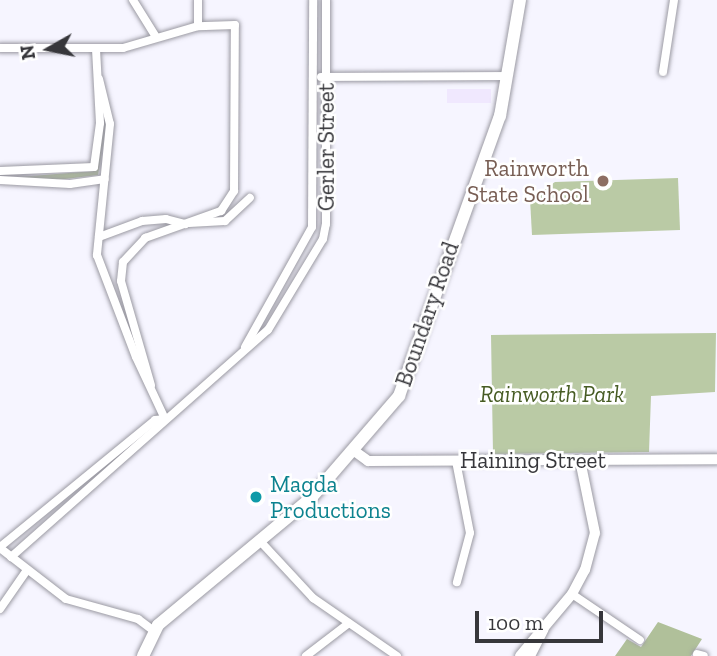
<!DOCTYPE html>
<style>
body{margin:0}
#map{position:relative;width:717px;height:656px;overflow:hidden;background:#f6f5ff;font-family:"Zilla Slab",serif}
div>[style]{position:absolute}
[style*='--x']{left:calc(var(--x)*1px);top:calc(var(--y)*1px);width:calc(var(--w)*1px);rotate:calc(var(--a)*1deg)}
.commercial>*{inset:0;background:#f0e8fe;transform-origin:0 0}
.green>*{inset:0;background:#bacaa5}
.forest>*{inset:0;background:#b0c09a}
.roads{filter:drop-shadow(0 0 2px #9b9aa3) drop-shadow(0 0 2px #9b9aa3)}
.minor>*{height:8px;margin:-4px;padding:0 4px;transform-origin:4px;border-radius:4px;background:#fff}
.tertiary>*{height:10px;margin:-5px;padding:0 5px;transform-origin:5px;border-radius:5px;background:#fff}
.secondary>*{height:12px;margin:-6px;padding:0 6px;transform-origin:6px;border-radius:6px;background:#fff}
.dots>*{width:19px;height:19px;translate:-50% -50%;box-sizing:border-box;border:4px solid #fff;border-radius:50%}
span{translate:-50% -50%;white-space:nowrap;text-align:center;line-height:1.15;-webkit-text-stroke:5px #fff;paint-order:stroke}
.street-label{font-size:23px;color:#37373b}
.education-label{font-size:23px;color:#785e54}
.right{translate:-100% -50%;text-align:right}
.park-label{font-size:23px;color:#475c24;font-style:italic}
.culture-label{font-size:23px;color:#0d838f}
.left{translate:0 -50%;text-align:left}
.north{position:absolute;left:14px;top:14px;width:70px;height:70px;-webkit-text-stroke:5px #fff;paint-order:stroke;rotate:261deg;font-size:19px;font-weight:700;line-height:28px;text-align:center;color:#37373b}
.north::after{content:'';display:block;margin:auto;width:24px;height:32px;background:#37373b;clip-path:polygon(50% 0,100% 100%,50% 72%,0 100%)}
.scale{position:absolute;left:475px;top:611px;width:128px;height:32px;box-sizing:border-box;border:4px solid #37373b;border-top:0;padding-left:9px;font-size:21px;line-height:24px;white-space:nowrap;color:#37373b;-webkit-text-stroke:5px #fff;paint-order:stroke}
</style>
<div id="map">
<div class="commercial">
<div style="left:447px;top:89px;width:44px;height:14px"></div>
</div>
<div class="green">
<div style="clip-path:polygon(678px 178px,680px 230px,532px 235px,530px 199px,555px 182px)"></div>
<div style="clip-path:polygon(716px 333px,715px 392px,651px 396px,649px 452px,493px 454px,491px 335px)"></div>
</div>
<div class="forest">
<div style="clip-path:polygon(100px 104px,107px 120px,98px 175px,57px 180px,6px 178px,94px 171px,99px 161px)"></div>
<div style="clip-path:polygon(658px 622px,702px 639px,691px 656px,615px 656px,627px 639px,641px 647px)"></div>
</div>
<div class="roads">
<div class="minor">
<div style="--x:133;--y:0;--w:44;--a:58.1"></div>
<div style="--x:0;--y:48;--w:123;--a:0"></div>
<div style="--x:123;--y:48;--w:78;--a:-16.3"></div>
<div style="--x:663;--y:72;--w:73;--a:-81.3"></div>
<div style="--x:321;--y:77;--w:186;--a:-0.3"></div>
<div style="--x:99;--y:79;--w:46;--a:76.3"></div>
<div style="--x:110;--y:124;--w:132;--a:95.7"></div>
<div style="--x:97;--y:255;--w:109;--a:69.1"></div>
<div style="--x:136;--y:357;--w:68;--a:64.9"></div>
<div style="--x:0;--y:171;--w:94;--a:-2.4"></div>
<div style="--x:94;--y:167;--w:44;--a:-82.2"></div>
<div style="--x:100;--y:123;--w:75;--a:-93.1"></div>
<div style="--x:0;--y:180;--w:70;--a:3.3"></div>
<div style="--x:70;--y:184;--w:35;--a:-8"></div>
<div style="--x:189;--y:223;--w:36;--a:-3"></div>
<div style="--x:225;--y:221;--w:34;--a:-43"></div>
<div style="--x:99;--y:237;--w:46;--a:-20.4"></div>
<div style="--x:142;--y:221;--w:24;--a:-5"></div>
<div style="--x:166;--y:219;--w:20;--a:15"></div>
<div style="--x:245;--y:347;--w:137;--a:-60.8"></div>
<div style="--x:312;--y:227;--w:227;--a:-89.7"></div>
<div style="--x:151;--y:385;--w:108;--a:-106.1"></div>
<div style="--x:121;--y:281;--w:19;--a:-84"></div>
<div style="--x:123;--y:262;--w:33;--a:-47"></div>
<div style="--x:145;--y:238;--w:81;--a:-19.6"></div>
<div style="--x:221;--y:211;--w:24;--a:-57"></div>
<div style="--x:234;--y:191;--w:166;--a:-89.7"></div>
<div style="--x:235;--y:25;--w:37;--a:178"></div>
<div style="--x:198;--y:26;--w:26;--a:-90"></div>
<div style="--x:456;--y:461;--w:73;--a:79"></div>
<div style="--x:470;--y:533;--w:51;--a:104.9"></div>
<div style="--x:260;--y:541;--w:78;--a:47.1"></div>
<div style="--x:313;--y:598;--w:102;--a:34.6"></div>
<div style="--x:0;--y:547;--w:200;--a:-39.3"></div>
<div style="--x:155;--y:420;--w:10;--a:-6"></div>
<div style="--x:0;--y:548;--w:83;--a:37.7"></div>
<div style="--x:66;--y:599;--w:75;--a:15.5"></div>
<div style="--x:138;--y:619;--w:20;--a:37"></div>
<div style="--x:11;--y:557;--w:343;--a:-41.5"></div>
<div style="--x:268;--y:330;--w:106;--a:-58.9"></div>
<div style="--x:323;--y:239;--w:15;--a:-79"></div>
<div style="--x:326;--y:224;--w:224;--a:-90"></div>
<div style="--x:572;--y:594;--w:82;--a:34.1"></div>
<div style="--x:0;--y:609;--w:47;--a:-55.3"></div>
<div style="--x:697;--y:654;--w:7;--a:16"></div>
<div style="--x:306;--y:656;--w:54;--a:-37.5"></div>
</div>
<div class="tertiary">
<div style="--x:353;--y:450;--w:19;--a:36"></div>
<div style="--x:368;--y:461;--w:349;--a:-0.3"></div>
<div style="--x:520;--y:656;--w:81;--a:-50"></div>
<div style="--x:572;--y:594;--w:27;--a:-62"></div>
<div style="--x:585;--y:570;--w:38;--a:-75"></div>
<div style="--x:595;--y:533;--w:75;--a:-101.6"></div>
<div style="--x:530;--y:656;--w:30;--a:-63"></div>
</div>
<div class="secondary">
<div style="--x:143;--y:656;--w:34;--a:-64"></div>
<div style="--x:158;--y:625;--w:199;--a:-39.7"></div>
<div style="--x:311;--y:498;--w:135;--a:-49.2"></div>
<div style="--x:399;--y:396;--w:298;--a:-70.2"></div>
<div style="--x:500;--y:116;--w:118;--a:-80.2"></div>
</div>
</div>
<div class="dots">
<div style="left:603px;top:181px;background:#8d6e63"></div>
<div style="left:256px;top:497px;background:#0f9aa8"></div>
</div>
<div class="street-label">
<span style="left:326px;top:147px;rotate:-90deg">Gerler Street</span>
<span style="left:427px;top:314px;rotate:-71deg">Boundary Road</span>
<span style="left:533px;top:460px">Haining Street</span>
</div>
<div class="education-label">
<span class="right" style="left:589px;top:181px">Rainworth<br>State School</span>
</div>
<div class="park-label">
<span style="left:552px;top:394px">Rainworth Park</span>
</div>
<div class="culture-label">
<span class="left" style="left:270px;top:497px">Magda<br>Productions</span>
</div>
<div class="north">N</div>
<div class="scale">100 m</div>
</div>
